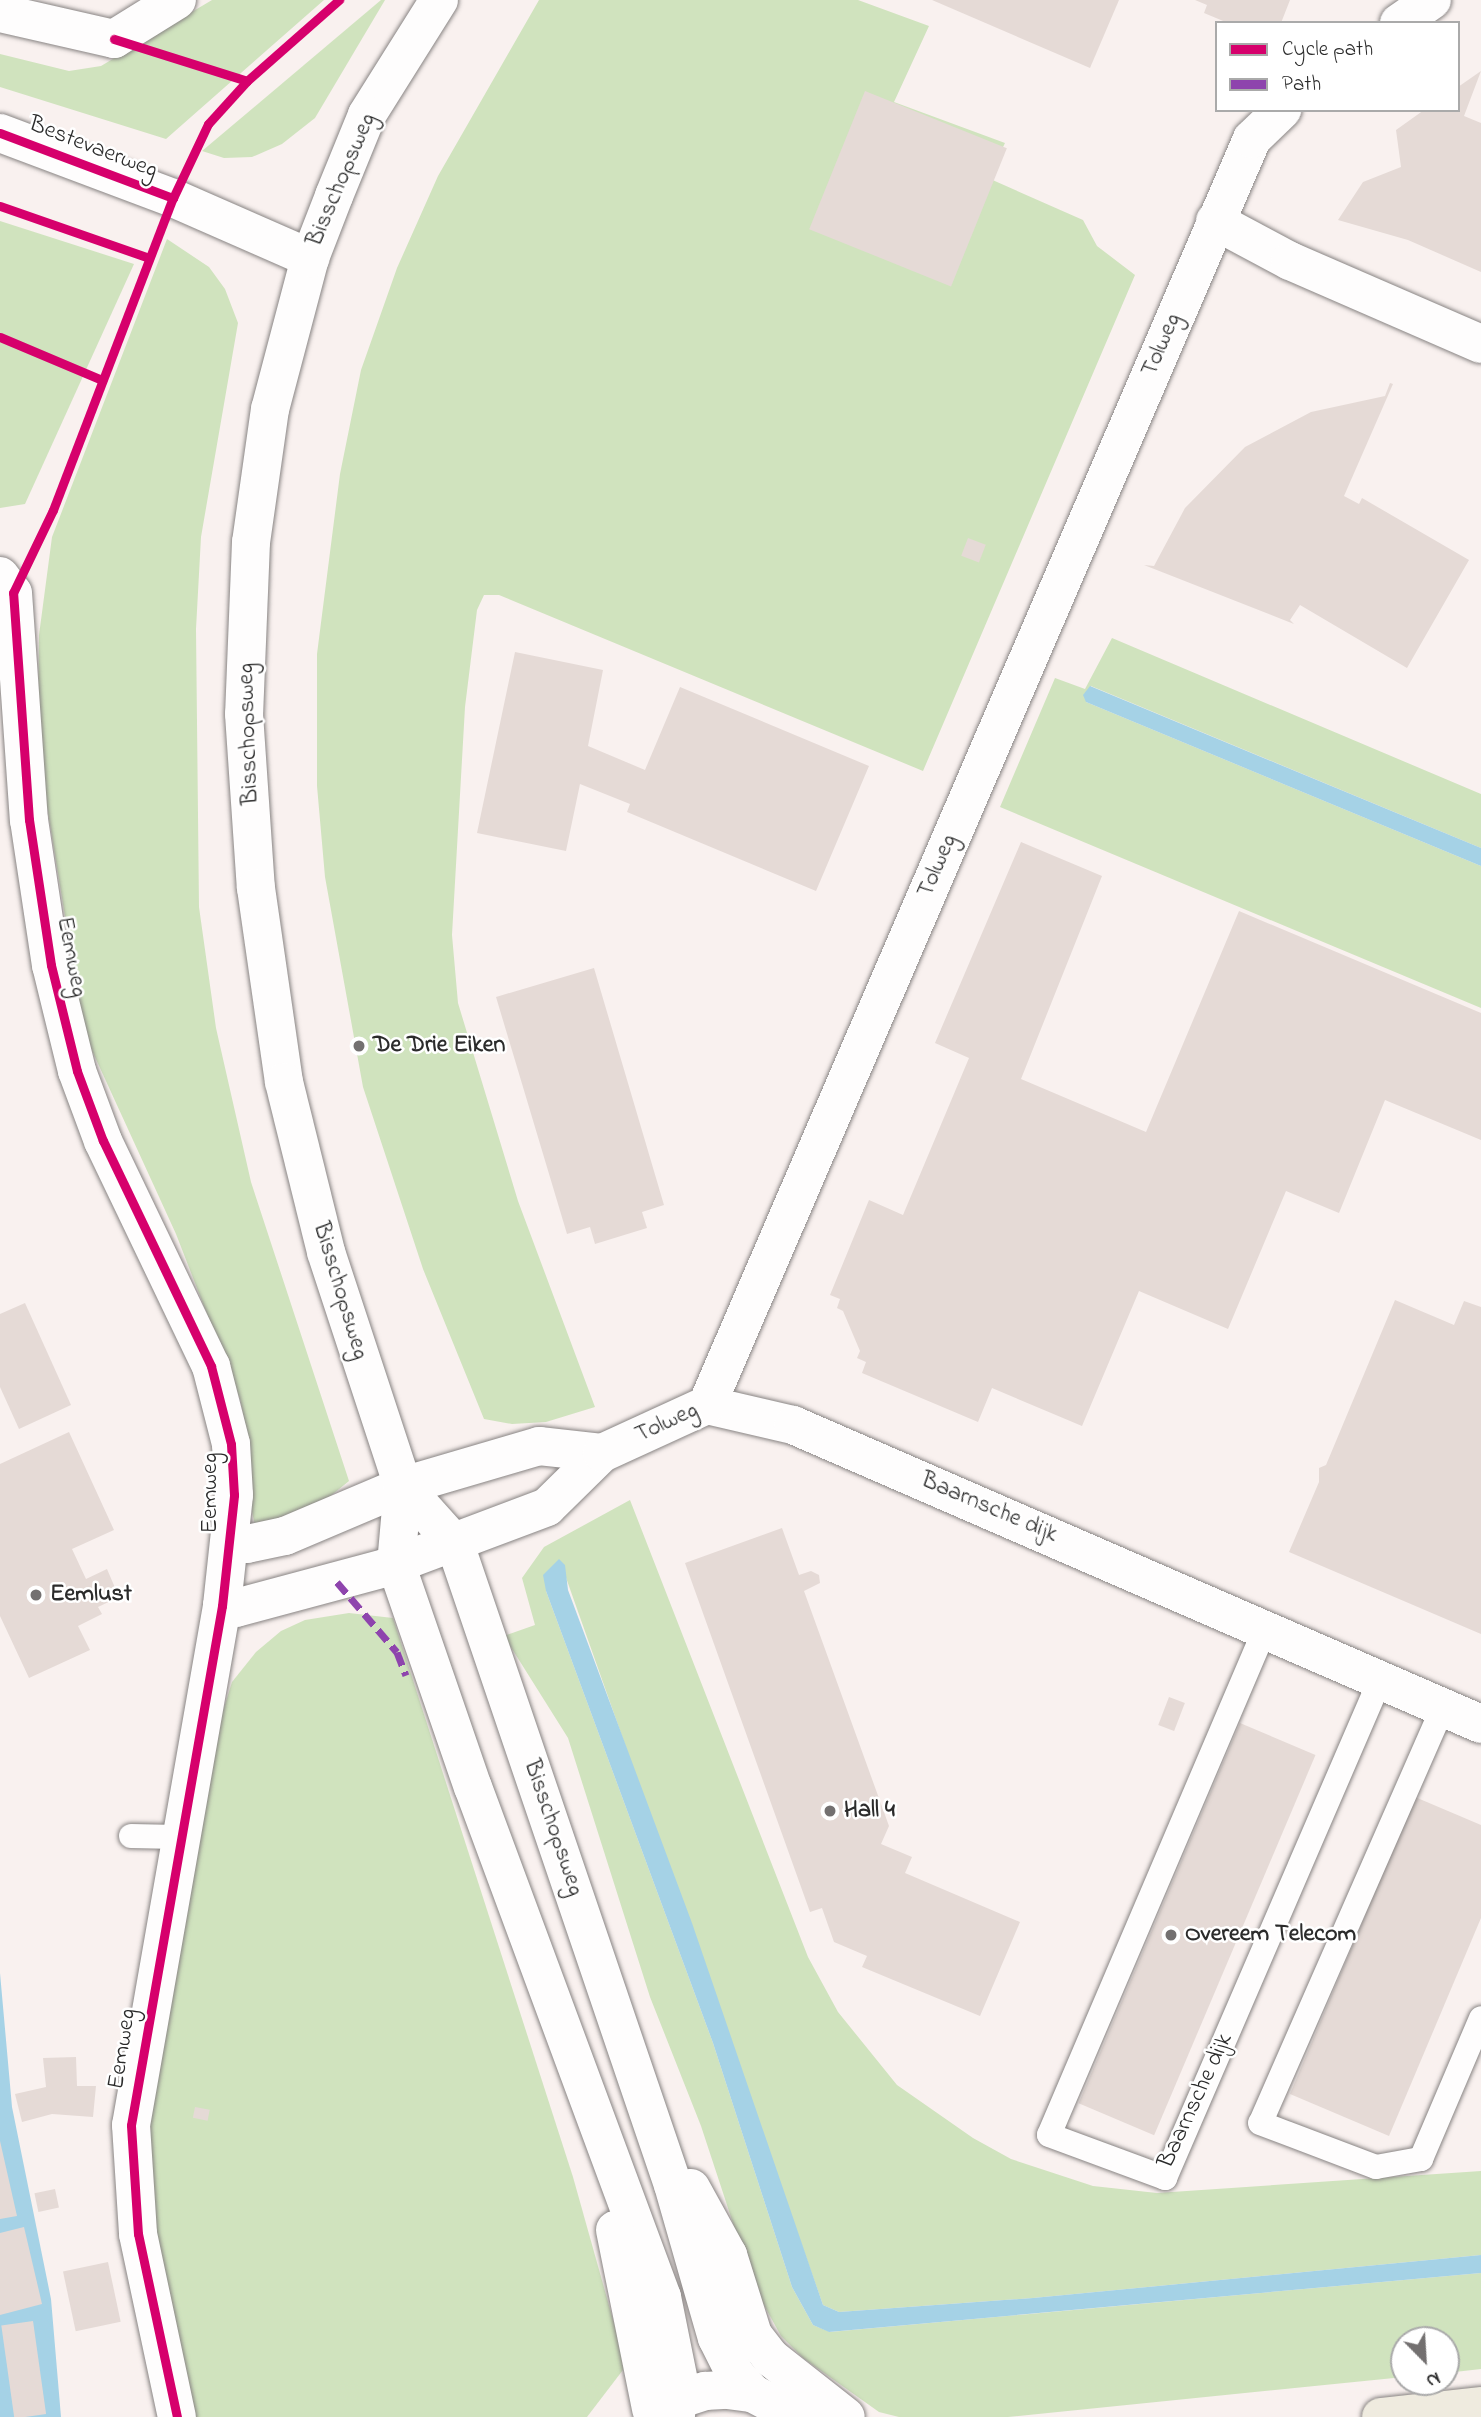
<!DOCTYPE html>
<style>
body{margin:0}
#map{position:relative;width:1481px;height:2417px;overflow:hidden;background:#f9f1ef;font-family:"Indie Flower",sans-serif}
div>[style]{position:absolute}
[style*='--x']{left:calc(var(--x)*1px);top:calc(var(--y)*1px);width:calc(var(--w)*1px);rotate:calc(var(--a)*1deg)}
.green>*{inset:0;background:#d0e3be}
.water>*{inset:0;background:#a5d2e6}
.building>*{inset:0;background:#e5dad6;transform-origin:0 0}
.roads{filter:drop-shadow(0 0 2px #888483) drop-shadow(0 0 2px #888483)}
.lane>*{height:24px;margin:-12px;padding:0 12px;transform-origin:12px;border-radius:12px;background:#fefdfd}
.street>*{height:38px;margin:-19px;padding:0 19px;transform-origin:19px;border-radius:19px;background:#fefdfd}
.secondary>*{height:38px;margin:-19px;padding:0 19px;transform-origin:19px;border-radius:19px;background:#fefdfd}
.highway>*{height:38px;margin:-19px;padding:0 19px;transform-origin:19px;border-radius:19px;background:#efebdf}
.quiet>*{height:7px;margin-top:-3.5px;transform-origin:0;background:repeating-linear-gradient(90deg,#8e44ad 0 14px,transparent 0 21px)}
.cycleway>*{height:9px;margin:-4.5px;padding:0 4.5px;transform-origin:4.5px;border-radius:4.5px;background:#d6006c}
.dots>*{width:19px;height:19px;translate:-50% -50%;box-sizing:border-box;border:4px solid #fff;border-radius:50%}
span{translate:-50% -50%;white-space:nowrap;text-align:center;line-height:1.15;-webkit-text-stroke:5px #fff;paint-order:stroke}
.street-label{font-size:24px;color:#2b2b2b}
.poi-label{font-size:24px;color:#2b2b2b;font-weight:700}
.left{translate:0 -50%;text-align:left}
.legend{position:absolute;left:1215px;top:21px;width:245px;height:91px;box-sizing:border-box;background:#fff;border:2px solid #aaa;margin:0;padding:9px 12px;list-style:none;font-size:21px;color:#2b2b2b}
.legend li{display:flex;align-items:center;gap:14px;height:35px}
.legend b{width:35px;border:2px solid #aaa}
.north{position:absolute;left:1390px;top:2326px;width:70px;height:70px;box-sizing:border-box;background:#fff;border:2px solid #aaa;border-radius:50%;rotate:156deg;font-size:19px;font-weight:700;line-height:28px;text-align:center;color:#2b2b2b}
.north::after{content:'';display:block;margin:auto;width:24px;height:32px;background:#737070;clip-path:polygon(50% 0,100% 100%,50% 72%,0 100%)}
</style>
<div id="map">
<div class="green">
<div style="clip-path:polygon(212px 0,324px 0,166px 139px,0 87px,0 54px,69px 71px,101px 66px)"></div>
<div style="clip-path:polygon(381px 0,385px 0,315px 118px,282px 144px,252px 157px,224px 158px,202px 151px)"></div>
<div style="clip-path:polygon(539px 0,858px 0,929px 26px,894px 102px,1005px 143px,988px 178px,1083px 220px,1097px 246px,1135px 275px,923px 771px,499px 595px,484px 595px,477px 610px,465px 707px,452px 935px,458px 1003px,518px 1201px,595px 1407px,546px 1422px,512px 1424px,484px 1419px,423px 1269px,363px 1087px,325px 877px,317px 786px,317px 654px,340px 474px,361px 370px,397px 268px,438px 176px)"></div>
<div style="clip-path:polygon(0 221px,134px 264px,25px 504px,0 508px)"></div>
<div style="clip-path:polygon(167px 239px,209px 267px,225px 289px,238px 323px,201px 537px,196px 629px,199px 907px,216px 1028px,251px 1182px,349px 1481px,297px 1523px,255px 1525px,247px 1490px,249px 1443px,240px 1399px,176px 1234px,84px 1033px,46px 800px,38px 712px,39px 635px,52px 537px)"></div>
<div style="clip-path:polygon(1112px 638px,1481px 794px,1481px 848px,1091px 686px,1086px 702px,1481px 866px,1481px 1008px,1000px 807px,1055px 678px,1085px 689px)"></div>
<div style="clip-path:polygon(630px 1500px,808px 1957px,838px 2012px,897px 2085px,973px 2138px,1011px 2159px,1093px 2186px,1157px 2193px,1481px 2171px,1481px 2255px,1033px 2298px,839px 2312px,823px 2305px,564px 1572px,546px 1591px,713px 2043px,792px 2287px,813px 2325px,830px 2332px,1481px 2273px,1481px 2369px,1446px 2373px,1446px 2340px,1404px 2340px,1404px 2377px,1008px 2417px,899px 2417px,879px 2412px,803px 2358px,781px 2336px,754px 2287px,701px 2126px,650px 1997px,568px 1738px,504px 1636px,535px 1625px,522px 1578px,544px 1547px)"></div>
<div style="clip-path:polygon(349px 1613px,393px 1618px,573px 2177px,626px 2366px,587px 2417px,191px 2417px,158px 2268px,149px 2127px,218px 1727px,232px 1682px,256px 1652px,281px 1631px,305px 1620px)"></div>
</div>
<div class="water">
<div style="clip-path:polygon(1090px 686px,1481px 848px,1481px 866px,1086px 702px,1083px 695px)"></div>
<div style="clip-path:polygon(559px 1559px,565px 1565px,568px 1590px,692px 1923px,823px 2305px,839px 2312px,1033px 2298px,1481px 2255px,1481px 2273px,829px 2332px,813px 2325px,792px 2287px,713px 2043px,546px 1591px,543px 1575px)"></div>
<div style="clip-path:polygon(0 1973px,12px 2107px,51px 2299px,61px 2417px,0 2417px)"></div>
</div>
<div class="building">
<div style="clip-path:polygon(932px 0,1119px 0,1090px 68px)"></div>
<div style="clip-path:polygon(1195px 0,1290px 0,1281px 23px,1228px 23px,1204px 13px,1207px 5px)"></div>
<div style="clip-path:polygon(1481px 71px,1464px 116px,1481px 123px,1481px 272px,1408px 240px,1338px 220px,1363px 182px,1401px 167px,1396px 130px,1424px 110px,1458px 110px,1458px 87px)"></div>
<div style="left:865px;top:91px;width:153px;height:149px;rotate:22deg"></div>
<div style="clip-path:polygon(1390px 383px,1393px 384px,1344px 496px,1359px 504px,1362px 498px,1469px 560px,1407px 668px,1300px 605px,1290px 620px,1294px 624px,1144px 565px,1154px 566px,1185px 508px,1245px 447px,1311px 412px,1385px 396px)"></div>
<div style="left:968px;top:538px;width:19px;height:19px;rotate:21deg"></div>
<div style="clip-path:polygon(515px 652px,603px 670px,588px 746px,645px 770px,680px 687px,869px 766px,816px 891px,627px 812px,630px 804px,580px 784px,566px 851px,477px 833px)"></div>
<div style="clip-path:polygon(1021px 842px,1102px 876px,1021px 1079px,1146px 1132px,1239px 911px,1481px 1013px,1481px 1140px,1385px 1100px,1339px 1213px,1286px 1191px,1228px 1329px,1139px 1291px,1082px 1426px,992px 1388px,978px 1422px,862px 1373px,866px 1362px,857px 1358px,860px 1351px,843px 1311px,837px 1308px,840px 1299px,830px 1295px,869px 1200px,903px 1215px,969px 1058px,935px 1043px)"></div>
<div style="clip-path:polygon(594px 968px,664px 1205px,642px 1212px,647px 1228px,595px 1244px,590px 1227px,567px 1234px,496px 997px)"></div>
<div style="clip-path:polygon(1395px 1300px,1454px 1325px,1464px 1301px,1481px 1307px,1481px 1634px,1289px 1552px,1319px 1482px,1319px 1468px,1326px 1465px)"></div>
<div style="clip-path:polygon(25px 1303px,71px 1405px,19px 1429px,0 1387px,0 1314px)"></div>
<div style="clip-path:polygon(69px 1432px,114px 1530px,72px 1549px,86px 1579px,107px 1569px,119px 1597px,98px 1607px,102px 1614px,78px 1626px,90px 1650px,29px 1678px,0 1616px,0 1464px)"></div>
<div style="clip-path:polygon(782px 1528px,799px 1575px,811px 1571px,819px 1575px,820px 1583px,804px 1591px,889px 1826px,881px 1844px,912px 1857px,905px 1873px,1020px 1922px,980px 2016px,862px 1967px,867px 1956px,834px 1942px,822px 1908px,810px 1912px,685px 1563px)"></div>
<div style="left:1169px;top:1697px;width:17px;height:30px;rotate:21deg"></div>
<div style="left:1240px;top:1723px;width:82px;height:413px;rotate:23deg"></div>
<div style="clip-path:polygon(1415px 1797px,1481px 1825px,1481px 1918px,1389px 2136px,1290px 2094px)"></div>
<div style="clip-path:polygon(76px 2057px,77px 2086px,96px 2086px,93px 2117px,52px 2114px,22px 2122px,15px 2094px,46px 2087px,43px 2058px)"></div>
<div style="left:195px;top:2107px;width:15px;height:11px;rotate:11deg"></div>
<div style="clip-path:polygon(0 2141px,17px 2216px,0 2219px)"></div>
<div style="left:55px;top:2189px;width:19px;height:21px;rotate:78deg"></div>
<div style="clip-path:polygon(24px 2227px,42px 2304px,0 2315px,0 2233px)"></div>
<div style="left:108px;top:2262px;width:61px;height:46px;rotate:78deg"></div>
<div style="left:33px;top:2321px;width:94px;height:32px;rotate:82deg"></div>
</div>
<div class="roads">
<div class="lane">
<div style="--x:1265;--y:1629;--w:550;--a:113.12"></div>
<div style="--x:1049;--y:2135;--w:124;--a:20.3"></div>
<div style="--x:1165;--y:2178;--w:542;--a:-66.65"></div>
<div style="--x:1443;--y:1707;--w:454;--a:113.7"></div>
<div style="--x:1260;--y:2123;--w:124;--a:20.8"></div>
<div style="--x:1376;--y:2167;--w:46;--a:-10.1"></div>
<div style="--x:1421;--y:2159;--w:153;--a:-66.9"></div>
<div style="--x:131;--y:1836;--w:47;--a:1.2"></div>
</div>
<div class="street">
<div style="--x:0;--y:13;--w:117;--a:12.8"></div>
<div style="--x:114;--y:39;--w:74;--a:-31.8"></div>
<div style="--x:1399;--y:23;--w:40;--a:-34.9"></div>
<div style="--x:1215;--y:221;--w:85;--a:28.1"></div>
<div style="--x:1290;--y:261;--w:208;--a:23.5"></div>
<div style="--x:0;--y:576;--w:21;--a:53"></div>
<div style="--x:13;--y:593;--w:228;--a:86"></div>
<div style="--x:29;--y:820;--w:147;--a:81.4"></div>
<div style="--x:51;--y:965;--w:109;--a:76.2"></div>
<div style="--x:77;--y:1071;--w:75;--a:69.6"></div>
<div style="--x:103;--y:1141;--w:250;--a:64.4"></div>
<div style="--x:211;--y:1366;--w:81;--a:75.6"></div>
<div style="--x:231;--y:1444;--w:51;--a:86.6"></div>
<div style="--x:234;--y:1495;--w:112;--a:96.2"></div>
<div style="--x:222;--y:1606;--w:527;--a:99.94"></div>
<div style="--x:131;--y:2125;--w:109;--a:86.3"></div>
<div style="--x:138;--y:2234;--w:187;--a:78"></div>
<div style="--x:707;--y:1405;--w:88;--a:13.1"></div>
<div style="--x:793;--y:1425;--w:750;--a:23.49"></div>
<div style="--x:231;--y:1542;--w:16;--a:7"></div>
<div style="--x:247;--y:1544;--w:39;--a:-12"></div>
<div style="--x:285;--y:1536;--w:128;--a:-23"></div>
<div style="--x:403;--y:1486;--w:142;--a:-16.4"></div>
<div style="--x:539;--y:1446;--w:63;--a:6.3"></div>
<div style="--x:222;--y:1606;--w:14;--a:8"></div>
<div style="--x:236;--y:1608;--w:154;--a:-15"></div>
<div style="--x:385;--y:1568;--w:173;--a:-20.6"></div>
<div style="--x:547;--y:1507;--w:77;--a:-44.5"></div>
<div style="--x:602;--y:1453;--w:115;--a:-24.6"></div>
<div style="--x:707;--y:1405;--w:1378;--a:-66.71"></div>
<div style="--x:1252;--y:139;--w:42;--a:-44"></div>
</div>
<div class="secondary">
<div style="--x:439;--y:0;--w:136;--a:122.1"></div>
<div style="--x:367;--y:115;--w:87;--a:112.2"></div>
<div style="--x:334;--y:196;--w:66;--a:111.2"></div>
<div style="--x:310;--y:258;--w:156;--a:104.8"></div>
<div style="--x:270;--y:409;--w:134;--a:98.1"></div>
<div style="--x:251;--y:542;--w:172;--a:92.3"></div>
<div style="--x:244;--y:714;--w:174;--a:86.1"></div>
<div style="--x:256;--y:888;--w:196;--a:81.8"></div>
<div style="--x:284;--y:1082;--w:175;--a:76.1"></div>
<div style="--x:326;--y:1252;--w:246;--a:71.8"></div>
<div style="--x:403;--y:1486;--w:78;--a:95.1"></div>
<div style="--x:396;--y:1564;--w:236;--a:71"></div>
<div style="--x:473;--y:1787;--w:544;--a:69.67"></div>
<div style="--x:662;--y:2297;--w:86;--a:78.6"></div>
<div style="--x:679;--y:2381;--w:36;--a:95"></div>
<div style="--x:0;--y:133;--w:185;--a:20.6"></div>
<div style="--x:173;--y:198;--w:150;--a:23.7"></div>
<div style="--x:403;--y:1486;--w:78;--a:48.1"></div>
<div style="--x:455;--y:1544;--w:677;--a:71.22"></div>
<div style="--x:673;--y:2185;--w:159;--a:74"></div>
<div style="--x:717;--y:2338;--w:40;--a:63.4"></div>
<div style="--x:735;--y:2374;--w:25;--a:48"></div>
<div style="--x:691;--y:2188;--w:77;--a:61.1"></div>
<div style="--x:728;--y:2255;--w:84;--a:72.6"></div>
<div style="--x:753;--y:2335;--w:29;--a:52"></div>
<div style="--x:771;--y:2358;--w:95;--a:38.2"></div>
<div style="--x:615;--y:2230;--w:183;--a:78.6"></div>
<div style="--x:656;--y:2407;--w:52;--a:-18.1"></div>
<div style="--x:705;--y:2391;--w:22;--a:-3"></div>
<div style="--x:727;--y:2390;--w:25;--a:7"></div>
<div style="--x:752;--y:2393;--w:52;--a:27.6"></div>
</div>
<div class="highway">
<div style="--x:1381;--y:2417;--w:101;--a:-6.3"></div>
</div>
</div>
<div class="quiet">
<div style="--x:337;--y:1582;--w:92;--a:49.4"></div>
<div style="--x:397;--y:1652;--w:25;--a:69"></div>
</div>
<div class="cycleway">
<div style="--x:114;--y:39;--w:139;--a:17.5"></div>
<div style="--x:0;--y:133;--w:185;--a:20.6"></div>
<div style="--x:0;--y:206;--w:158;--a:19.2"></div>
<div style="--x:0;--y:337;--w:111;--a:22.9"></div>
<div style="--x:177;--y:2417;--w:187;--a:-102"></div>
<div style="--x:138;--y:2234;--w:109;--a:-93.7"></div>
<div style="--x:131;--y:2125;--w:527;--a:-80.06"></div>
<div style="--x:222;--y:1606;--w:112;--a:-83.8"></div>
<div style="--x:234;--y:1495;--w:51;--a:-93.4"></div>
<div style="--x:231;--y:1444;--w:81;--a:-104.4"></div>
<div style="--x:211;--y:1366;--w:250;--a:-115.6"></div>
<div style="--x:103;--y:1141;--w:75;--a:-110.4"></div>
<div style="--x:77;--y:1071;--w:109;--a:-103.8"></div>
<div style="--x:51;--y:965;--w:147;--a:-98.6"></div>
<div style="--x:29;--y:820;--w:228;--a:-94"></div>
<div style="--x:13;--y:593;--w:92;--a:-64.3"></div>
<div style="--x:53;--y:510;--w:334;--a:-69"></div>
<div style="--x:173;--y:198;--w:82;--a:-64.7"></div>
<div style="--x:208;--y:124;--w:58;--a:-47.8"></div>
<div style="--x:247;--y:81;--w:123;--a:-41.4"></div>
</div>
<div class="dots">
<div style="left:359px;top:1046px;background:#737070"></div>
<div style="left:36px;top:1595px;background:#737070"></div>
<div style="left:830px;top:1811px;background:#737070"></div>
<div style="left:1171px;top:1935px;background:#737070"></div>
</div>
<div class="street-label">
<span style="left:93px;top:148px;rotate:21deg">Bestevaerweg</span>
<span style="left:342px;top:180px;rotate:-67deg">Bisschopsweg</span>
<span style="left:1162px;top:345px;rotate:-67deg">Tolweg</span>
<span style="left:249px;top:734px;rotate:-92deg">Bisschopsweg</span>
<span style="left:938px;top:866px;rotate:-67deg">Tolweg</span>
<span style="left:71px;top:957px;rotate:79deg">Eemweg</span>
<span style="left:340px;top:1291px;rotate:73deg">Bisschopsweg</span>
<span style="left:667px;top:1423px;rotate:-25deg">Tolweg</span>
<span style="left:211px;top:1493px;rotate:-90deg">Eemweg</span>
<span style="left:989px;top:1508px;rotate:23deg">Baarnsche dijk</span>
<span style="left:553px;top:1828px;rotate:71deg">Bisschopsweg</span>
<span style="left:123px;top:2049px;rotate:-81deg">Eemweg</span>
<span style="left:1196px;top:2101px;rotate:-65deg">Baarnsche dijk</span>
</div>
<div class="poi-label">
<span class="left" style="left:373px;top:1046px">De Drie Eiken</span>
<span class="left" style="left:50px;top:1595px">Eemlust</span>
<span class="left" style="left:844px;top:1811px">Hall 4</span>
<span class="left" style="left:1185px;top:1935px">Overeem Telecom</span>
</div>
<ul class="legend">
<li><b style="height:9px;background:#d6006c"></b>Cycle path</li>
<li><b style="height:9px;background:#8e44ad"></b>Path</li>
</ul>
<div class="north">N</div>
</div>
